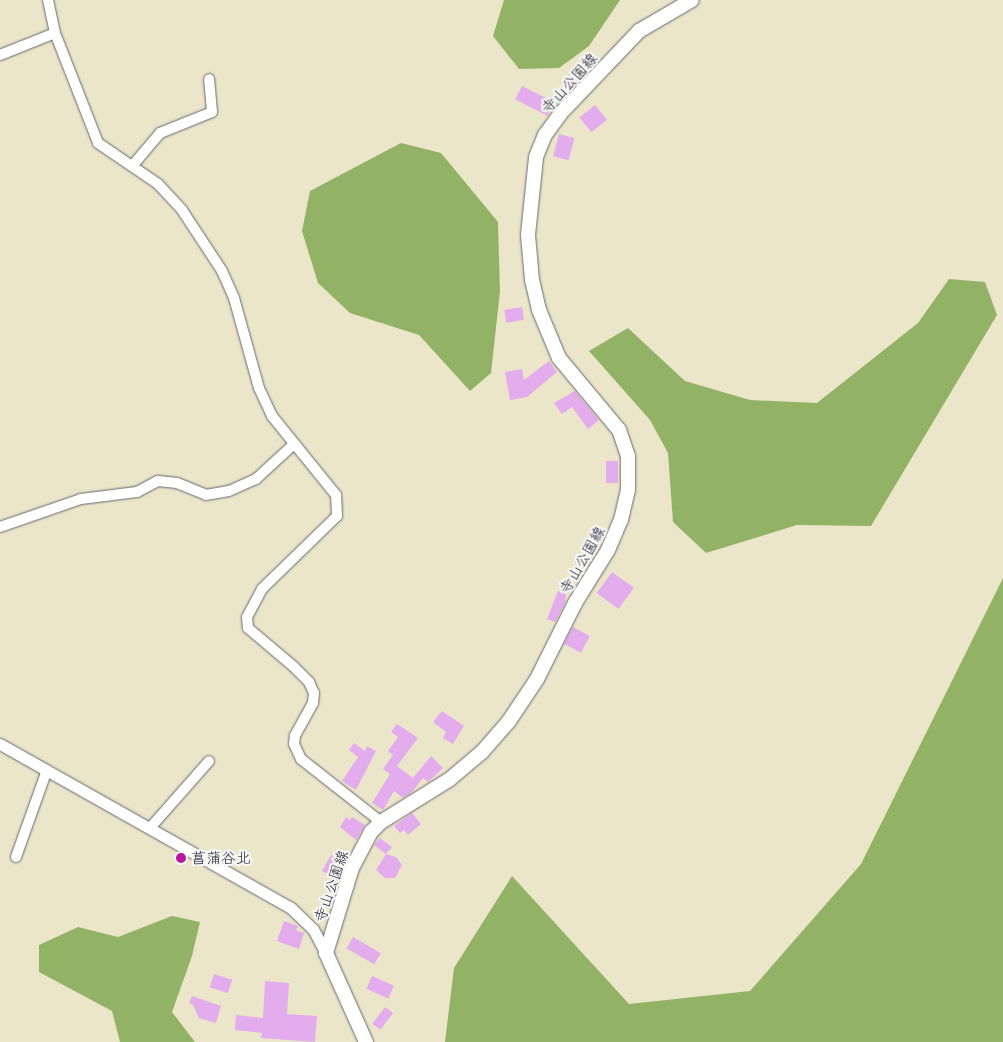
<!DOCTYPE html>
<meta charset="utf-8">
<style>
body{margin:0}
#map{position:relative;width:1003px;height:1042px;overflow:hidden;background:#ebe6ca;font-family:Mali,"Klee One",sans-serif}
div>[style]{position:absolute}
[style*='--x']{left:calc(var(--x)*1px);top:calc(var(--y)*1px);width:calc(var(--w)*1px);rotate:calc(var(--a)*1deg)}
.forest>*{inset:0;background:#92b266}
.building>*{inset:0;background:#e3acec;transform-origin:0 0}
.roads{filter:drop-shadow(0 0 1px #68676d) drop-shadow(0 0 1px #68676d)}
.minor>*{height:10px;margin:-5px;padding:0 5px;transform-origin:5px;border-radius:5px;background:#fff}
.tertiary>*{height:11px;margin:-5.5px;padding:0 5.5px;transform-origin:5.5px;border-radius:5.5px;background:#fff}
.secondary>*{height:14px;margin:-7px;padding:0 7px;transform-origin:7px;border-radius:7px;background:#fff}
.dots>*{width:14px;height:14px;translate:-50% -50%;box-sizing:border-box;border:2px solid #f6f6f2;border-radius:50%}
span{translate:-50% -50%;white-space:nowrap;text-align:center;line-height:1.15;-webkit-text-stroke:4.5px #f6f6f2;paint-order:stroke}
.street-label{font-size:15px;color:#22223b}
.poi-label{font-size:15px;color:#22223b}
.left{translate:0 -50%;text-align:left}
</style>
<div id="map">
<div class="forest">
<div style="clip-path:polygon(504px 0,620px 0,589px 46px,559px 68px,519px 69px,493px 36px)"></div>
<div style="clip-path:polygon(401px 143px,441px 153px,498px 222px,500px 291px,491px 373px,470px 391px,419px 335px,350px 313px,318px 283px,302px 231px,310px 191px)"></div>
<div style="clip-path:polygon(949px 279px,985px 282px,997px 315px,871px 526px,797px 525px,706px 553px,673px 522px,668px 453px,650px 420px,589px 351px,628px 328px,685px 381px,750px 400px,817px 403px,918px 323px)"></div>
<div style="clip-path:polygon(1003px 578px,1003px 1042px,445px 1042px,454px 968px,512px 876px,629px 1004px,750px 991px,861px 864px)"></div>
<div style="clip-path:polygon(172px 916px,200px 922px,192px 956px,172px 1012px,195px 1042px,120px 1042px,112px 1011px,39px 972px,39px 945px,78px 927px,118px 937px)"></div>
</div>
<div class="building">
<div style="left:522px;top:86px;width:36px;height:15px;rotate:27deg"></div>
<div style="left:595px;top:105px;width:19px;height:20px;rotate:51deg"></div>
<div style="left:559px;top:134px;width:16px;height:23px;rotate:15deg"></div>
<div style="left:522px;top:307px;width:13px;height:18px;rotate:81deg"></div>
<div style="clip-path:polygon(549px 361px,557px 372px,527px 397px,510px 400px,505px 372px,522px 369px,524px 380px)"></div>
<div style="clip-path:polygon(575px 391px,599px 420px,588px 429px,572px 407px,562px 414px,554px 403px)"></div>
<div style="left:606px;top:461px;width:12px;height:22px"></div>
<div style="left:612px;top:572px;width:27px;height:26px;rotate:36deg"></div>
<div style="clip-path:polygon(558px 591px,566px 593px,565px 603px,555px 622px,547px 619px)"></div>
<div style="left:573px;top:627px;width:19px;height:19px;rotate:28deg"></div>
<div style="clip-path:polygon(442px 711px,464px 726px,453px 744px,443px 738px,446px 732px,433px 722px)"></div>
<div style="clip-path:polygon(397px 724px,418px 738px,397px 766px,413px 778px,431px 756px,443px 768px,428px 782px,423px 778px,412px 792px,403px 798px,394px 791px,383px 810px,372px 803px,390px 774px,383px 769px,393px 755px,388px 751px,398px 737px,391px 732px)"></div>
<div style="clip-path:polygon(354px 743px,365px 751px,367px 746px,376px 751px,356px 790px,342px 781px,358px 757px,349px 750px)"></div>
<div style="clip-path:polygon(412px 813px,421px 824px,408px 835px,404px 830px,400px 833px,394px 826px)"></div>
<div style="clip-path:polygon(346px 817px,350px 820px,352px 817px,365px 825px,356px 840px,340px 827px)"></div>
<div style="clip-path:polygon(380px 838px,392px 847px,386px 854px,396px 857px,402px 865px,395px 878px,385px 878px,376px 870px,386px 854px,374px 845px)"></div>
<div style="clip-path:polygon(331px 855px,342px 861px,332px 876px,322px 871px)"></div>
<div style="clip-path:polygon(284px 921px,298px 926px,296px 930px,304px 933px,299px 949px,277px 941px)"></div>
<div style="left:353px;top:937px;width:32px;height:13px;rotate:30deg"></div>
<div style="left:214px;top:974px;width:19px;height:14px;rotate:18deg"></div>
<div style="left:372px;top:976px;width:24px;height:14px;rotate:24deg"></div>
<div style="clip-path:polygon(265px 981px,289px 983px,287px 1014px,317px 1016px,315px 1042px,261px 1038px,262px 1033px,235px 1030px,236px 1015px,263px 1018px)"></div>
<div style="clip-path:polygon(192px 996px,221px 1006px,216px 1023px,199px 1018px,193px 1005px,189px 1003px)"></div>
<div style="left:385px;top:1007px;width:10px;height:21px;rotate:37deg"></div>
</div>
<div class="roads">
<div class="minor">
<div style="--x:48;--y:0;--w:34;--a:78"></div>
<div style="--x:55;--y:33;--w:118;--a:68.6"></div>
<div style="--x:98;--y:143;--w:73;--a:34.3"></div>
<div style="--x:158;--y:184;--w:35;--a:47"></div>
<div style="--x:182;--y:210;--w:73;--a:56.7"></div>
<div style="--x:222;--y:271;--w:30;--a:66"></div>
<div style="--x:234;--y:298;--w:93;--a:74.5"></div>
<div style="--x:259;--y:388;--w:31;--a:65"></div>
<div style="--x:272;--y:416;--w:102;--a:51"></div>
<div style="--x:336;--y:495;--w:21;--a:87"></div>
<div style="--x:337;--y:516;--w:105;--a:135.8"></div>
<div style="--x:262;--y:589;--w:32;--a:118"></div>
<div style="--x:247;--y:617;--w:11;--a:85"></div>
<div style="--x:248;--y:628;--w:59;--a:40.2"></div>
<div style="--x:293;--y:666;--w:23;--a:45"></div>
<div style="--x:309;--y:682;--w:12;--a:66"></div>
<div style="--x:314;--y:693;--w:10;--a:96"></div>
<div style="--x:313;--y:703;--w:38;--a:119"></div>
<div style="--x:295;--y:736;--w:8;--a:97"></div>
<div style="--x:294;--y:744;--w:17;--a:65"></div>
<div style="--x:301;--y:759;--w:102;--a:38.2"></div>
<div style="--x:0;--y:55;--w:59;--a:-21.8"></div>
<div style="--x:133;--y:165;--w:42;--a:-49.8"></div>
<div style="--x:160;--y:133;--w:56;--a:-22"></div>
<div style="--x:212;--y:112;--w:33;--a:-95"></div>
<div style="--x:0;--y:527;--w:86;--a:-19.1"></div>
<div style="--x:81;--y:499;--w:56;--a:-7.1"></div>
<div style="--x:137;--y:492;--w:24;--a:-28"></div>
<div style="--x:158;--y:481;--w:19;--a:6"></div>
<div style="--x:177;--y:483;--w:31;--a:22"></div>
<div style="--x:206;--y:495;--w:23;--a:-10"></div>
<div style="--x:229;--y:491;--w:30;--a:-24"></div>
<div style="--x:256;--y:479;--w:52;--a:-42.6"></div>
<div style="--x:150;--y:828;--w:89;--a:-48.6"></div>
<div style="--x:16;--y:857;--w:92;--a:-70.4"></div>
</div>
<div class="tertiary">
<div style="--x:0;--y:744;--w:334;--a:29.4"></div>
<div style="--x:291;--y:908;--w:30;--a:44"></div>
<div style="--x:313;--y:929;--w:27;--a:62"></div>
</div>
<div class="secondary">
<div style="--x:366;--y:1042;--w:98;--a:-114.2"></div>
<div style="--x:326;--y:953;--w:89;--a:-73"></div>
<div style="--x:352;--y:868;--w:41;--a:-62.2"></div>
<div style="--x:371;--y:832;--w:14;--a:-45"></div>
<div style="--x:381;--y:822;--w:81;--a:-31.9"></div>
<div style="--x:450;--y:779;--w:42;--a:-40.2"></div>
<div style="--x:482;--y:752;--w:41;--a:-48.9"></div>
<div style="--x:509;--y:721;--w:50;--a:-56.3"></div>
<div style="--x:537;--y:679;--w:85;--a:-63.4"></div>
<div style="--x:575;--y:603;--w:62;--a:-58.1"></div>
<div style="--x:608;--y:550;--w:33;--a:-67"></div>
<div style="--x:621;--y:520;--w:31;--a:-77"></div>
<div style="--x:628;--y:490;--w:34;--a:-90"></div>
<div style="--x:628;--y:456;--w:28;--a:-109"></div>
<div style="--x:619;--y:430;--w:94;--a:-129.8"></div>
<div style="--x:559;--y:358;--w:52;--a:-112.6"></div>
<div style="--x:539;--y:310;--w:31;--a:-103"></div>
<div style="--x:532;--y:280;--w:45;--a:-95.1"></div>
<div style="--x:528;--y:235;--w:78;--a:-84.1"></div>
<div style="--x:536;--y:157;--w:24;--a:-68"></div>
<div style="--x:545;--y:135;--w:26;--a:-54"></div>
<div style="--x:560;--y:114;--w:115;--a:-46.4"></div>
<div style="--x:639;--y:31;--w:61;--a:-30.3"></div>
</div>
</div>
<div class="dots">
<div style="left:181px;top:858px;background:#b5179e"></div>
</div>
<div class="street-label">
<span style="left:569px;top:83px;rotate:-48deg">寺山公園線</span>
<span style="left:582px;top:560px;rotate:-60deg">寺山公園線</span>
<span style="left:331px;top:886px;rotate:-71deg">寺山公園線</span>
</div>
<div class="poi-label">
<span class="left" style="left:191px;top:858px">菖蒲谷北</span>
</div>
</div>
